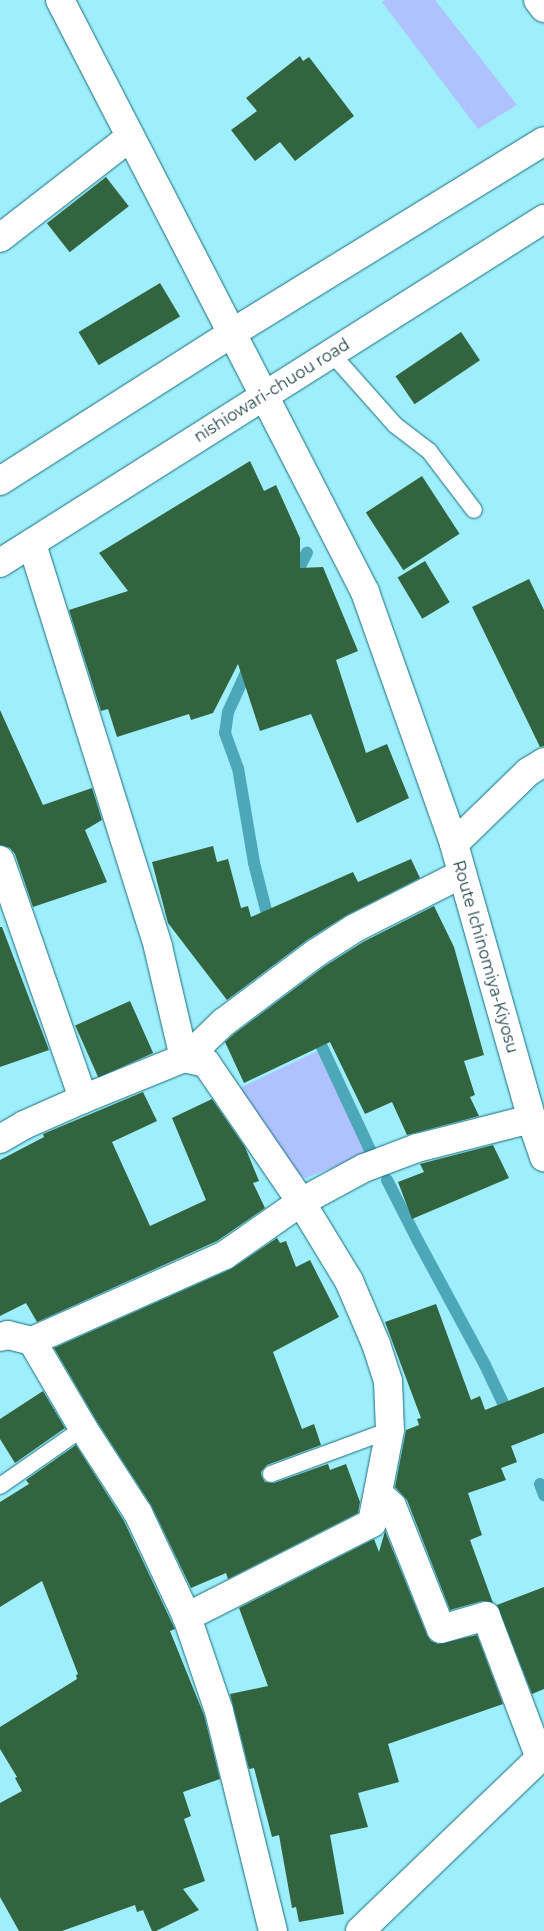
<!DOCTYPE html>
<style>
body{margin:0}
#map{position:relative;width:544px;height:1931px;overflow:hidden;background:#9feefc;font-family:Montserrat,sans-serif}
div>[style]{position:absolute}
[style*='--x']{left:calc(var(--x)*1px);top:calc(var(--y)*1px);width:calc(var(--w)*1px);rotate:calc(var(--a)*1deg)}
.green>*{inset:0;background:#afc2fd}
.stream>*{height:12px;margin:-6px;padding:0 6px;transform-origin:6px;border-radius:6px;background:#4ca8b8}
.building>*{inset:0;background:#336440;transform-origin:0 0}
.roads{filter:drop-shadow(0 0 1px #176e7b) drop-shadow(0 0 1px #176e7b)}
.service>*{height:16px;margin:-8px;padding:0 8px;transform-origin:8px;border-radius:8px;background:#fff}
.minor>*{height:28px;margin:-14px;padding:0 14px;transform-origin:14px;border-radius:14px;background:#fff}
.tertiary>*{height:28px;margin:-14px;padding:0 14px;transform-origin:14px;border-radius:14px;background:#fff}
.secondary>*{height:28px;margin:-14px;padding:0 14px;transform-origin:14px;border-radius:14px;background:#fff}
.primary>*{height:28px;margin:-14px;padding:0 14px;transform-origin:14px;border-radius:14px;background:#fff}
span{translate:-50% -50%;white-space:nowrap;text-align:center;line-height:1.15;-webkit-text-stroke:5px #fff;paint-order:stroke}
.street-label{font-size:16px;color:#1c3d43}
</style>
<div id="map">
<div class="green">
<div style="clip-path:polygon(385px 0,435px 0,517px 105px,478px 129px,382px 2px)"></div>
<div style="clip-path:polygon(318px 1051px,367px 1154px,306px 1178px,288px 1169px,240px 1088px)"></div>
</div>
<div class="stream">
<div style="--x:292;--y:582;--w:33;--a:-63"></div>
<div style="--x:250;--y:664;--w:53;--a:114.6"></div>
<div style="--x:228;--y:712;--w:21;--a:98"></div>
<div style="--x:225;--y:733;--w:37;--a:70"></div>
<div style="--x:238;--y:768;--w:96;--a:80.4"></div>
<div style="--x:254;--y:863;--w:65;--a:75.7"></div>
<div style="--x:315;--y:1032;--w:132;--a:65"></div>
<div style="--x:387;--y:1180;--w:68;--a:63.1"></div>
<div style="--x:418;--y:1241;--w:141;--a:61.6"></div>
<div style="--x:485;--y:1365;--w:59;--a:64.7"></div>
<div style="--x:540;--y:1484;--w:12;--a:70"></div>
</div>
<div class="building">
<div style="clip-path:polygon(300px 56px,303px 61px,309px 57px,354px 116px,295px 161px,280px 142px,255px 161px,231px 130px,257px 111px,246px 98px)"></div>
<div style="left:106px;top:177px;width:37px;height:75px;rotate:52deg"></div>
<div style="left:160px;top:283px;width:39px;height:95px;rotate:59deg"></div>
<div style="left:461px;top:332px;width:34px;height:79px;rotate:56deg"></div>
<div style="clip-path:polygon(250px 461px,264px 491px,276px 485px,300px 538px,300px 568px,323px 567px,358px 651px,336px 660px,366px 753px,387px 744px,409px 798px,357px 823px,311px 714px,260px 731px,238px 664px,213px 713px,191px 720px,189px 714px,117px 737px,108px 709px,101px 711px,69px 610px,128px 591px,99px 553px)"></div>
<div style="left:422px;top:476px;width:69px;height:67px;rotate:57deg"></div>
<div style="left:425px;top:561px;width:48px;height:32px;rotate:59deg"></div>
<div style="clip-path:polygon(529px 579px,544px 610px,544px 746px,540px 747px,472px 607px)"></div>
<div style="clip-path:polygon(0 710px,43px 805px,92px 788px,102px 820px,85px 830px,107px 882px,33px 907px,15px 854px,10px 848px,0 845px)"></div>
<div style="clip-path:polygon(213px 846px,217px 862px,228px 859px,241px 908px,248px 906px,251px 917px,353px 872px,358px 882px,411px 859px,420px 878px,347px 915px,307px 940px,227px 1000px,168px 923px,152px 862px)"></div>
<div style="clip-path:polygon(434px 906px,454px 947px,484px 1055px,464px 1061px,475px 1095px,470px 1097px,479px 1116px,407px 1135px,392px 1102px,365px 1114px,330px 1042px,244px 1083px,225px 1042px,234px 1034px,325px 966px,363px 942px)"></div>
<div style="clip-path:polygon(0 927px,2px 927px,49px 1050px,0 1067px)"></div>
<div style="left:130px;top:1001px;width:57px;height:60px;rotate:66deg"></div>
<div style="clip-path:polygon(143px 1092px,157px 1121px,112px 1142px,150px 1226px,206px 1200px,172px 1118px,212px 1099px,245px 1147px,259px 1181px,253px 1183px,265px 1208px,217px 1241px,37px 1322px,26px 1303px,0 1316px,0 1160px,44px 1137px,43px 1134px)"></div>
<div style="clip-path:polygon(493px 1145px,509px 1178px,412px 1219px,398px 1182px,424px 1172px,420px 1164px)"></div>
<div style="clip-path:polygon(277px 1238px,280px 1243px,286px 1241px,296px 1267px,310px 1260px,339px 1317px,273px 1352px,302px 1429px,314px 1424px,321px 1445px,267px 1465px,261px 1472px,262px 1477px,265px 1482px,274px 1483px,328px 1464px,330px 1470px,346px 1464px,360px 1502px,358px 1513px,228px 1579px,226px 1573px,191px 1588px,151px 1505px,96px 1420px,54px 1348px,231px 1269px)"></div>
<div style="clip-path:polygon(436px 1304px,471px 1400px,480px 1396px,485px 1410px,544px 1387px,544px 1433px,511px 1446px,517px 1462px,501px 1468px,506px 1480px,468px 1493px,482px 1535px,470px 1540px,493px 1603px,482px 1601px,450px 1610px,407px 1500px,395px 1487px,406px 1430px,419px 1425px,417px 1419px,421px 1418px,385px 1322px)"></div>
<div style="clip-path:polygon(43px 1391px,65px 1428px,15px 1463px,0 1439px,0 1419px)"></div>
<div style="clip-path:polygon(76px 1445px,124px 1521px,172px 1623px,175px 1629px,170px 1631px,204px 1715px,220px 1779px,183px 1792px,191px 1816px,184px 1819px,205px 1881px,183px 1889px,199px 1910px,156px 1931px,152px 1931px,143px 1910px,137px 1912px,135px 1905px,62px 1931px,19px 1931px,0 1897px,0 1803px,22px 1791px,15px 1778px,17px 1777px,0 1749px,0 1727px,77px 1679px,76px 1675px,78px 1674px,42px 1581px,0 1607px,0 1502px,29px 1484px,26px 1480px)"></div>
<div style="clip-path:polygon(385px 1531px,427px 1635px,431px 1641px,438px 1644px,477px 1635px,503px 1704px,388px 1744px,399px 1782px,358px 1793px,368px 1827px,330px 1835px,344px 1914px,299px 1922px,296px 1907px,292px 1908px,279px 1835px,272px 1837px,254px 1768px,249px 1769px,230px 1694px,268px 1686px,239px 1608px,374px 1539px,379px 1552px)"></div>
<div style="clip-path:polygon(544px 1587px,544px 1689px,532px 1694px,497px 1605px)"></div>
</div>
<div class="roads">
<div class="service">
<div style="--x:332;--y:354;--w:95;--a:48.4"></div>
<div style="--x:395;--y:425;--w:43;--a:37.4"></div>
<div style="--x:429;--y:451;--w:74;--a:52.7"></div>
<div style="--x:271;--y:1474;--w:127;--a:-20.3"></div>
<div style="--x:0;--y:1486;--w:101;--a:-34.9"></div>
</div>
<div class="minor">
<div style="--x:60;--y:0;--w:375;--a:62.7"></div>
<div style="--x:538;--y:0;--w:10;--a:53"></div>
<div style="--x:0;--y:238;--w:165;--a:-37.8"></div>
<div style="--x:32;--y:544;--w:422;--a:72.6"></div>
<div style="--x:158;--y:947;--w:114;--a:76.8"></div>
<div style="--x:0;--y:860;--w:253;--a:70.8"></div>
<div style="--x:195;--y:1060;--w:20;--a:-66"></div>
<div style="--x:203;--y:1042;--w:29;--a:-44"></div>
<div style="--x:224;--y:1022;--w:115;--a:-36.9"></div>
<div style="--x:316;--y:953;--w:46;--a:-32.7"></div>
<div style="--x:355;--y:928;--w:120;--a:-26.8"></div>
<div style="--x:0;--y:1139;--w:28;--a:-30"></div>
<div style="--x:24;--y:1125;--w:64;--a:-23.8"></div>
<div style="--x:83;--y:1099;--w:109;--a:-22.1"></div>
<div style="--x:184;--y:1058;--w:23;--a:13"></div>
<div style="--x:206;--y:1063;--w:168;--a:55.6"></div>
<div style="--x:301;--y:1202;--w:92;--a:58.7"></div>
<div style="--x:349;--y:1281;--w:69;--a:66.8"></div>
<div style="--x:376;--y:1344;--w:39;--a:72"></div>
<div style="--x:388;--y:1381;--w:49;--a:87.7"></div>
<div style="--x:390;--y:1430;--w:95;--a:101"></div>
<div style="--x:372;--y:1523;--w:208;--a:153.1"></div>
<div style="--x:0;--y:1337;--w:8;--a:-14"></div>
<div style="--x:8;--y:1335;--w:25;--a:14"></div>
<div style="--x:32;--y:1341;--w:211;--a:-24"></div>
<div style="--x:225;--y:1255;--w:93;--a:-34.9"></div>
<div style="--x:301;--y:1202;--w:72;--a:-28.4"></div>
<div style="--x:364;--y:1168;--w:57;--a:-20.7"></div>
<div style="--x:417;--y:1148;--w:118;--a:-14.3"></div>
<div style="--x:32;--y:1341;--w:101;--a:59.6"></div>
<div style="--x:83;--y:1428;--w:101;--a:57.1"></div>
<div style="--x:138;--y:1513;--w:115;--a:64.8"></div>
<div style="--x:187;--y:1617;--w:99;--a:71.2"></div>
<div style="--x:219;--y:1711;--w:227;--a:76.2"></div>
<div style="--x:378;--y:1493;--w:19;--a:43"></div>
<div style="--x:392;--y:1506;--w:132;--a:68.3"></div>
<div style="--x:441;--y:1629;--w:47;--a:-16.1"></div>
<div style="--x:486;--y:1616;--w:152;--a:69.2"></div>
<div style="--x:360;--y:1931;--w:255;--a:-43.9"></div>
</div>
<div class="tertiary">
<div style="--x:232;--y:333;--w:291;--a:62.8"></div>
<div style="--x:365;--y:592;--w:267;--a:70.5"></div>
</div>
<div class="secondary">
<div style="--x:544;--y:762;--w:19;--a:148"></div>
<div style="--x:528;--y:772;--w:103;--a:135.8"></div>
<div style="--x:454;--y:844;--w:298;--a:74.2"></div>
<div style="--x:535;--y:1131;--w:28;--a:71"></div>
</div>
<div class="primary">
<div style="--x:0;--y:481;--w:275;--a:-32.5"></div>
<div style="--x:232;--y:333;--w:366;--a:-31.6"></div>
<div style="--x:0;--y:563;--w:644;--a:-32.31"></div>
</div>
</div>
<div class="street-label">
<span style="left:272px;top:391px;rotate:-32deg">nishiowari-chuou road</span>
<span style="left:485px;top:957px;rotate:74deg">Route Ichinomiya-Kiyosu</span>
</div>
</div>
